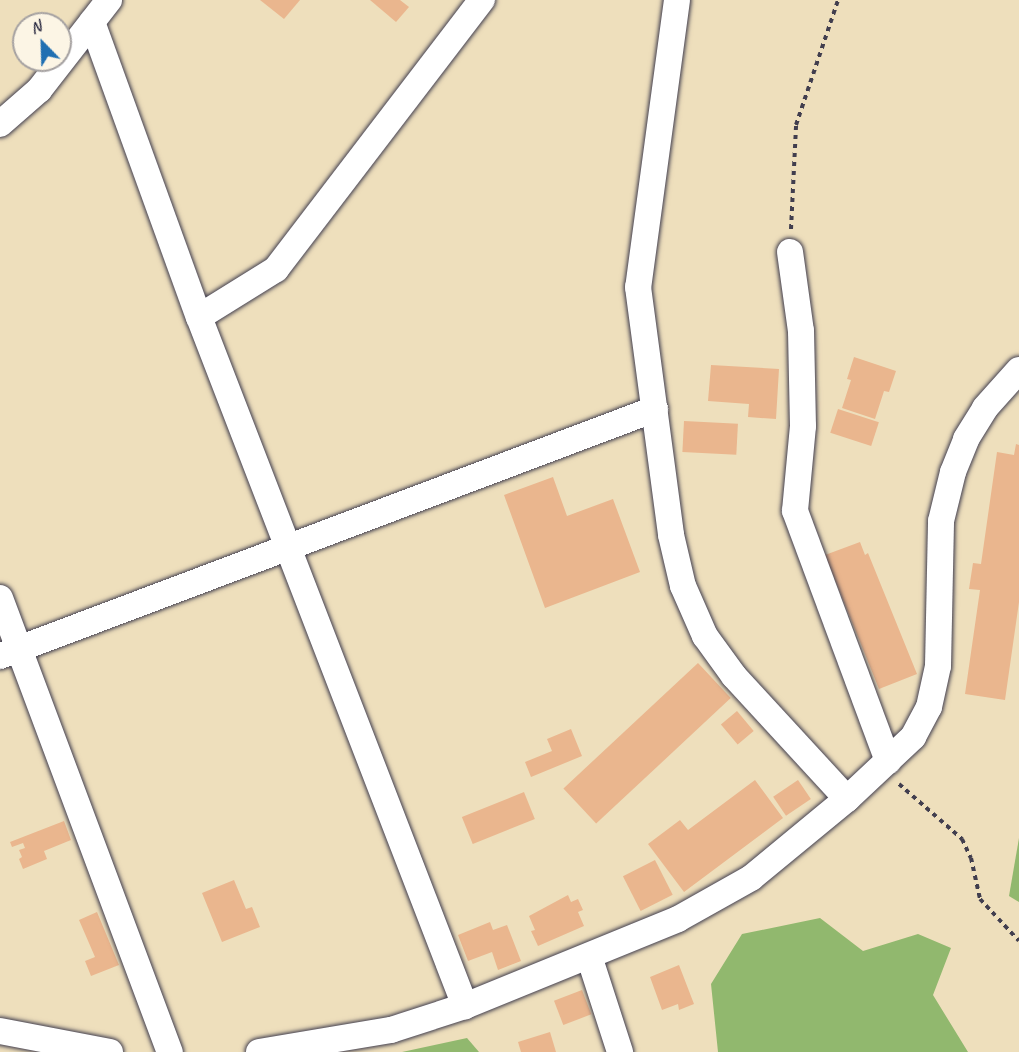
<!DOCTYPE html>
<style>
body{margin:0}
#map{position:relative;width:1019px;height:1052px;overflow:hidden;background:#eedfbc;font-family:Caveat,sans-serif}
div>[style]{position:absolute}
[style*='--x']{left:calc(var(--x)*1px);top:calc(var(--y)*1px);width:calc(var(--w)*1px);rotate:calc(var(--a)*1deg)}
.forest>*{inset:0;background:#91b86e}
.building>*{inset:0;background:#eab68e;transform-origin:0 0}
.path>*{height:4px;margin-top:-2px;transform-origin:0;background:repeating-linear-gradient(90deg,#413e4e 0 4.5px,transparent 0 9px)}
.roads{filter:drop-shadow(0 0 2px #413e4e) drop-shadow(0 0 2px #413e4e)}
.minor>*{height:26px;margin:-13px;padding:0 13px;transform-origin:13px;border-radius:13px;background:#fff}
span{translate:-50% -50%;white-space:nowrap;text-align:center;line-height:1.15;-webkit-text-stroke:6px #fcf5e5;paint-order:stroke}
.north{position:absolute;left:12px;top:12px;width:60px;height:60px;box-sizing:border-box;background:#fcf5e5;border:2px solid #a5a1a1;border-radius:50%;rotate:337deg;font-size:16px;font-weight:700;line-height:24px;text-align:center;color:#22223b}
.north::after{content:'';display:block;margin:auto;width:21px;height:27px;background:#1f6fb2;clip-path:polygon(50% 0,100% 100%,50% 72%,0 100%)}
</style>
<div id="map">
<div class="forest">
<div style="clip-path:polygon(1019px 838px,1019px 902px,1009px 896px)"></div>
<div style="clip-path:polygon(820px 918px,863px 951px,918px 934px,951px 948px,933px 995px,968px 1052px,718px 1052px,711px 984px,742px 934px)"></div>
<div style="clip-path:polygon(467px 1038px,479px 1052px,402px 1052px)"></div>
</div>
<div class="building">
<div style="clip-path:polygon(260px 0,300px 0,284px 19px)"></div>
<div style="clip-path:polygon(370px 0,400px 0,409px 7px,396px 22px)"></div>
<div style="clip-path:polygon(854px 357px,896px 371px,889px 392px,884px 391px,875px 419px,842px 408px,851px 380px,847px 379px)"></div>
<div style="clip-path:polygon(711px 365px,779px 369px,776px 419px,748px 417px,749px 404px,708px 401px)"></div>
<div style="left:838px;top:409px;width:43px;height:25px;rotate:18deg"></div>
<div style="left:684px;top:421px;width:54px;height:31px;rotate:3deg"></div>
<div style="clip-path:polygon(1016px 444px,1019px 445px,1019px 602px,1005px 700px,965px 694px,980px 590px,969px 589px,973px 563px,981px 564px,997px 452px,1014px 455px)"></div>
<div style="clip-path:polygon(553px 477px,567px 516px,613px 499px,640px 572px,545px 608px,504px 495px)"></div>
<div style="clip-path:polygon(860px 542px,865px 555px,868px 553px,917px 674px,879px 689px,825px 555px)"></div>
<div style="left:698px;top:663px;width:48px;height:184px;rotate:47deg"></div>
<div style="left:737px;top:711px;width:26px;height:21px;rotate:50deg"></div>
<div style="clip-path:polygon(571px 729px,582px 756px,531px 777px,525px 762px,552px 751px,547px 739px)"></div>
<div style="clip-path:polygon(755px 780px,783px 818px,684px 892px,648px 844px,680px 820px,688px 830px)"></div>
<div style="left:798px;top:780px;width:23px;height:30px;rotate:56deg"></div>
<div style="left:524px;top:792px;width:29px;height:67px;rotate:68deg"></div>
<div style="clip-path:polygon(64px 821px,71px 840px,44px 851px,47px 859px,23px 869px,19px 859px,22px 857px,19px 850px,25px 848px,23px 843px,12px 847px,10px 842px)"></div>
<div style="left:655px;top:860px;width:39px;height:36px;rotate:63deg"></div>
<div style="clip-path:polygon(234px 880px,246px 909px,252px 907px,260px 927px,222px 942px,202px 893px)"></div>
<div style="clip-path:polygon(568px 895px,571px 902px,578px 899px,583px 910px,578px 912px,584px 926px,538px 946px,531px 931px,535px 930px,529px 916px)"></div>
<div style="clip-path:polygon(97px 912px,119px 965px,91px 976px,85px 961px,95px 957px,79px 920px)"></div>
<div style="clip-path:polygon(490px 922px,493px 930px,507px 925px,521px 961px,498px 970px,492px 952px,468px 961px,458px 935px)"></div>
<div style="clip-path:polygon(679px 965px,694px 1004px,679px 1010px,678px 1004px,662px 1010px,650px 977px)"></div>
<div style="left:582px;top:990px;width:26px;height:30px;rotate:69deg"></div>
<div style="clip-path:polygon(550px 1032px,556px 1052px,521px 1052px,518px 1042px)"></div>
</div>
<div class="path">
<div style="--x:791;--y:229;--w:104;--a:-87.2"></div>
<div style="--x:796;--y:125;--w:132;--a:-71.4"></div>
<div style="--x:899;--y:784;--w:84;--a:41.1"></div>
<div style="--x:962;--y:839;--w:21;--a:65"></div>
<div style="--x:971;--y:858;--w:42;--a:77.6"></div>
<div style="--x:980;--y:899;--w:57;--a:47.1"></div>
</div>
<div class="roads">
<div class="minor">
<div style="--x:677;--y:0;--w:290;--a:97.7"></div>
<div style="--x:638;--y:287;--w:250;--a:82.4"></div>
<div style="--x:671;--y:535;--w:52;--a:76.8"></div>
<div style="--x:683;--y:586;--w:55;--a:66.3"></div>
<div style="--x:705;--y:636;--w:49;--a:54.1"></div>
<div style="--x:734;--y:676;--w:167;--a:47.4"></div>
<div style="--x:92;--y:22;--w:314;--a:70.1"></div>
<div style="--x:199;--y:317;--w:739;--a:68.89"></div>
<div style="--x:0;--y:124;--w:52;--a:-41.1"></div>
<div style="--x:39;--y:90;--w:114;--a:-52.1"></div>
<div style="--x:790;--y:252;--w:80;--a:82.1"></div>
<div style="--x:801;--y:331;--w:95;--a:88.8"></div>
<div style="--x:803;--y:426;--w:85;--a:95.4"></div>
<div style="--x:795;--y:511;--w:267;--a:69.6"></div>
<div style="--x:199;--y:317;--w:91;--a:-31.9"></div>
<div style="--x:276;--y:269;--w:339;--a:-52.6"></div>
<div style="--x:0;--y:598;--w:485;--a:69.5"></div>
<div style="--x:0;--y:656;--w:700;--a:-20.66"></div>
<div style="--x:589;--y:956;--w:101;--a:72.1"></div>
<div style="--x:0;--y:1031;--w:112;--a:10.8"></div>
<div style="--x:259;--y:1052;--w:134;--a:-9.5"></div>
<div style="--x:391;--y:1030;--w:78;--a:-18"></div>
<div style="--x:465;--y:1006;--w:230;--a:-22.2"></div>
<div style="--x:678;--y:919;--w:84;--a:-29.3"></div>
<div style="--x:751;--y:878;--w:124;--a:-39.5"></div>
<div style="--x:847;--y:799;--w:91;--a:-43.2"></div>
<div style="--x:913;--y:737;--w:34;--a:-62"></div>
<div style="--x:929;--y:707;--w:42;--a:-77.6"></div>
<div style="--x:938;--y:666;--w:145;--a:-88.8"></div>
<div style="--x:941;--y:521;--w:50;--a:-76.2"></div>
<div style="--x:953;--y:472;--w:35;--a:-68"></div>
<div style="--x:966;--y:439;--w:36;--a:-58"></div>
<div style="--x:985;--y:408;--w:51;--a:-48.2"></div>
</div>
</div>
<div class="north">N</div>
</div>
